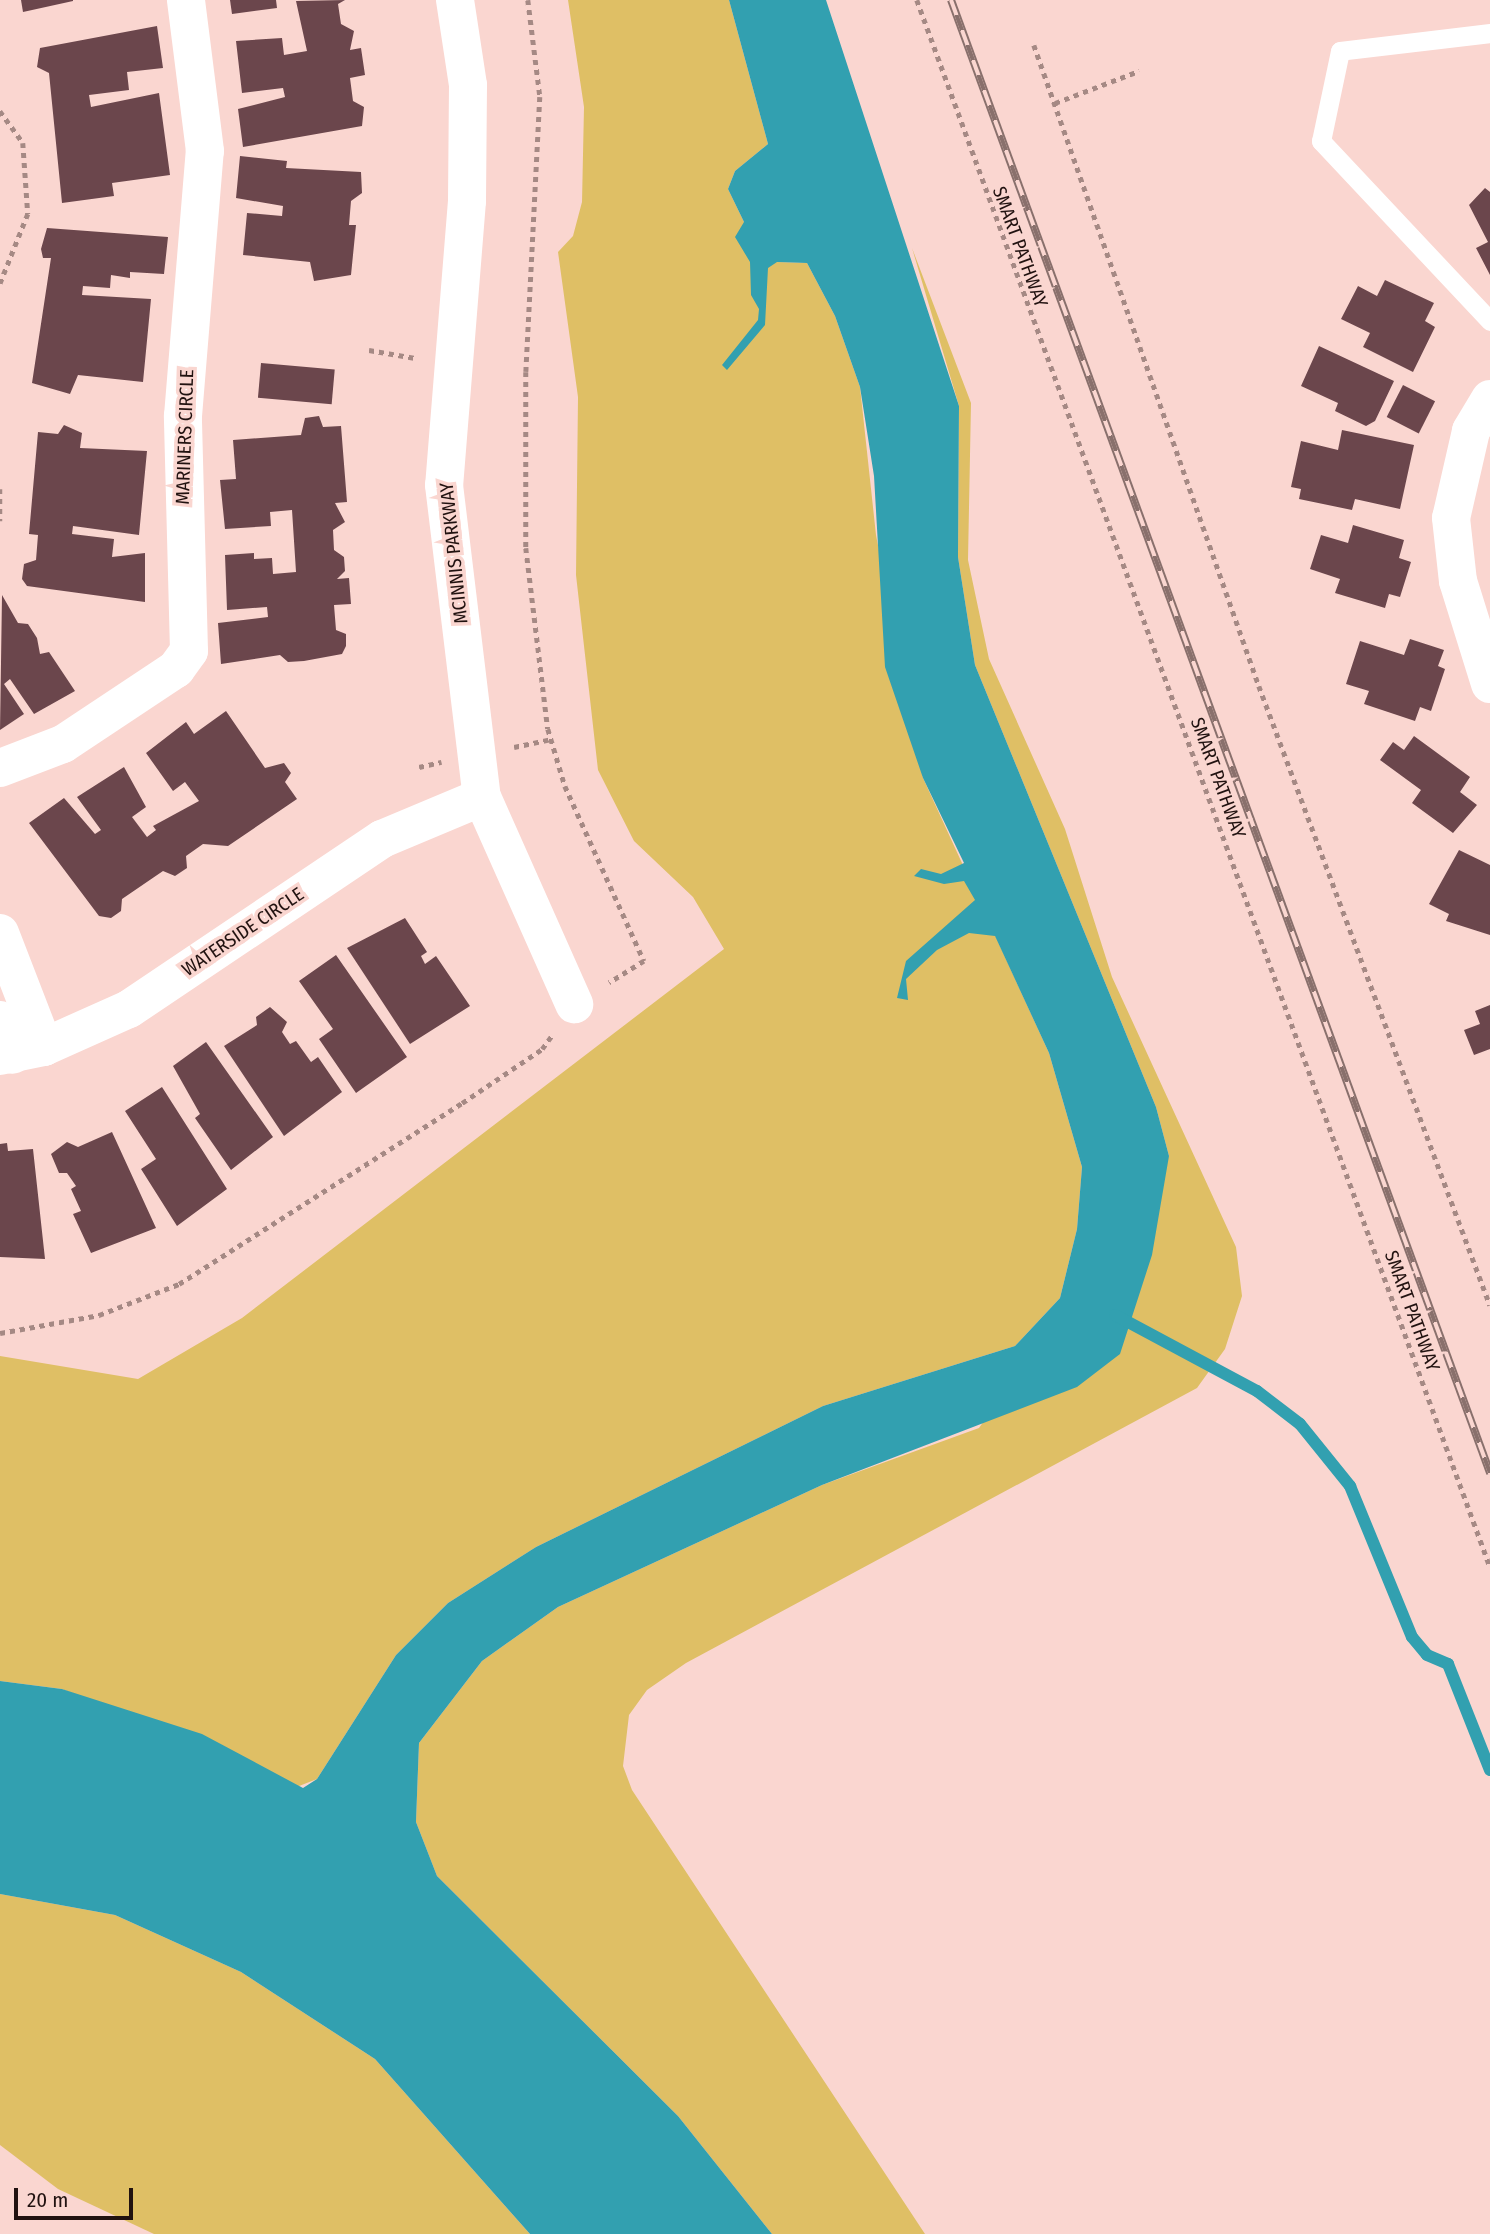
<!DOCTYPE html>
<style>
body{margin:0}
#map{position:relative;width:1490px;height:2234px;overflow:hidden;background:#fad6d0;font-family:"Fira Sans Condensed",sans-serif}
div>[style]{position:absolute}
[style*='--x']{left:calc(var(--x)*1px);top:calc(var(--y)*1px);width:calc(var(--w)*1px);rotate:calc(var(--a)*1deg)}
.green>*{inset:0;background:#dfbf65}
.water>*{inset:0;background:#32a0b0}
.stream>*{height:12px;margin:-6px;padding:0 6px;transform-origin:6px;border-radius:6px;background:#32a0b0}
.building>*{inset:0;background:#6b464c;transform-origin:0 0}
.path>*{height:4.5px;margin-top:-2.25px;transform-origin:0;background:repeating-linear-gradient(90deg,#a58984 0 5px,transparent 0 10px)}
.lane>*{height:19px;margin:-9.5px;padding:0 9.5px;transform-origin:9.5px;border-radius:9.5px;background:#fff}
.street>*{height:38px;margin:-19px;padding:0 19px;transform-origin:19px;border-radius:19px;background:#fff}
.rail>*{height:8px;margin-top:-4px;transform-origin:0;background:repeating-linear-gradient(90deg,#fad6d0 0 16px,#89706c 0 32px);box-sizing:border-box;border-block:2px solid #89706c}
span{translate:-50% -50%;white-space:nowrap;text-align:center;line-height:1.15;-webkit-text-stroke:7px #fad6d0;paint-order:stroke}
.street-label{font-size:19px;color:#211210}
.scale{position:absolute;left:14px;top:2188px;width:119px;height:32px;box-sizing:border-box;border:4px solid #211210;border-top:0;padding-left:9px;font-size:21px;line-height:24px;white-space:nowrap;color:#211210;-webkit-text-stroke:5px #fad6d0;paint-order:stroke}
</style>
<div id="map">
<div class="green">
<div style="clip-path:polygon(568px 0,729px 0,768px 144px,735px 171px,728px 189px,744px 222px,777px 262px,807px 263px,835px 316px,860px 387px,876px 535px,923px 778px,1049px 1053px,1082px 1167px,1077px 1229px,1060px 1298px,1015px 1346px,823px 1406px,536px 1547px,448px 1603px,396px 1655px,317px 1779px,294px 1788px,62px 1689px,0 1681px,0 1356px,138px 1379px,242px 1318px,724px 949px,693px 897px,634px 841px,598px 770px,576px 575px,578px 397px,558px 252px,573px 236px,582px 202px,584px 107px)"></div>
<div style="clip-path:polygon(912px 248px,971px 403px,968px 560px,989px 659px,1065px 829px,1112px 977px,1236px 1247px,1242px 1296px,1225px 1349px,1197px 1388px,686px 1663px,647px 1690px,629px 1715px,623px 1766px,632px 1790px,925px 2234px,772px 2234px,678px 2116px,437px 1876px,416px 1822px,419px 1743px,482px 1661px,558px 1607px,822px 1485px,979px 1428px,1169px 1156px,1156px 1107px,975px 665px,958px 557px,959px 406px)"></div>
<div style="clip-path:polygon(0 1894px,115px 1915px,241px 1972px,375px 2059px,530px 2234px,154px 2234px,58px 2189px,0 2145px)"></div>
</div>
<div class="water">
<div style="clip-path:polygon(729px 0,826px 0,959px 406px,958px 557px,975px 665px,1156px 1107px,1169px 1156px,1152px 1255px,1120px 1354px,1077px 1387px,822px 1485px,558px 1607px,482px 1661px,419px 1743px,416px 1822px,437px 1876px,678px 2116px,772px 2234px,530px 2234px,375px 2059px,241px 1972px,115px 1915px,0 1894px,0 1681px,62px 1689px,202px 1734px,303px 1788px,317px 1779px,396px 1655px,448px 1603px,536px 1547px,823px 1406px,1015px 1346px,1060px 1298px,1077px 1229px,1082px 1167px,1049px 1053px,995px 936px,969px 933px,937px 950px,906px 979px,908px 1000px,897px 998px,906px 961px,975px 900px,964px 881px,944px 884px,914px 876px,921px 869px,941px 874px,964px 863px,923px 778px,885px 667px,874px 476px,860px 387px,835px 316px,807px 263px,777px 262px,768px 268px,765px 325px,727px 370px,722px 365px,758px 320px,759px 309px,751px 295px,750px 262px,735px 237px,744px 222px,728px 189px,735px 171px,768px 144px)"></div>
</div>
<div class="stream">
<div style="--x:1115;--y:1315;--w:161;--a:28.2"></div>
<div style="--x:1257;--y:1391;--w:54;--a:37.5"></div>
<div style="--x:1300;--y:1424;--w:80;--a:51.1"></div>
<div style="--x:1350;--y:1486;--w:163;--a:67.7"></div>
<div style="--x:1412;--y:1637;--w:23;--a:50"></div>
<div style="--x:1427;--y:1655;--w:23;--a:23"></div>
<div style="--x:1448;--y:1664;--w:114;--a:68.4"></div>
</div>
<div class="building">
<div style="clip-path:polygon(21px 0,73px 0,73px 1px,23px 12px)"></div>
<div style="clip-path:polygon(230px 0,276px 0,277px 8px,232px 14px)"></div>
<div style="clip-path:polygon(345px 0,338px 4px,341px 24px,354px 31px,350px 50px,361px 48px,365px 75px,350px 78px,353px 101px,364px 107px,362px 126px,243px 147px,238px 109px,285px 97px,283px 88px,242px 93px,236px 41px,282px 38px,284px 55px,307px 51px,296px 1px)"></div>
<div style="clip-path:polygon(157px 26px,163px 68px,127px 72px,129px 90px,89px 95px,91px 107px,159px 93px,170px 175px,112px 183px,114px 196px,62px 203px,49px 73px,37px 67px,40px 48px)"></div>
<div style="clip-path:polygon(240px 156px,287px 161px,286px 168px,361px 172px,362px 193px,351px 201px,349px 225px,356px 225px,351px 275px,314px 281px,310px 262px,243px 255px,247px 213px,282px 216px,283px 206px,236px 198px)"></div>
<div style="clip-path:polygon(1485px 188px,1490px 192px,1490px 275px,1476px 248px,1488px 242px,1469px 205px)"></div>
<div style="clip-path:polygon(47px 228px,168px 237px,164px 274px,130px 272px,130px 278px,111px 275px,110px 288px,83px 286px,82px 295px,151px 299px,143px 382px,78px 375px,70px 394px,32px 383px,51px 258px,43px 258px,41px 249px)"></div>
<div style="clip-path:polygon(1385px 280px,1434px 303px,1425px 321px,1435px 327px,1413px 372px,1363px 347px,1370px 333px,1341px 319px,1358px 286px,1377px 296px)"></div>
<div style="clip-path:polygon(1319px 346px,1394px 381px,1375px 421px,1366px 426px,1335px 411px,1338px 403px,1301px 386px)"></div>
<div style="left:261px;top:363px;width:74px;height:35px;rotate:5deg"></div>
<div style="left:1403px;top:385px;width:36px;height:36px;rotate:27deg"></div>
<div style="clip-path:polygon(319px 416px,323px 427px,341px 426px,347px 502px,335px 503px,345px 522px,333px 530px,334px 550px,344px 557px,345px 571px,337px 579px,349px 578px,351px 604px,334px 605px,336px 630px,346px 634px,346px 646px,342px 654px,304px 661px,288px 662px,280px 655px,221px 664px,218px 623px,268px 617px,267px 607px,227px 610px,225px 555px,254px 553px,254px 559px,272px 558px,273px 574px,296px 572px,292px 510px,270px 512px,271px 526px,225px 529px,220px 480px,236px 479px,233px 440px,301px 435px,305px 418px)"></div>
<div style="clip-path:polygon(64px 425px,82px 433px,80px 448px,147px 451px,139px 535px,73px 526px,72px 534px,114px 539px,112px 557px,145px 553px,145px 602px,27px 586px,22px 579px,24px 564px,36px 560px,38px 535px,29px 534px,38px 432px,58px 434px)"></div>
<div style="clip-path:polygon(1342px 430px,1414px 445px,1400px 509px,1355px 499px,1352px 510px,1299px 499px,1301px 489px,1291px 487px,1301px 441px,1338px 450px)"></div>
<div style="clip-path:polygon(1353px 525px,1404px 540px,1399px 558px,1411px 562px,1400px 597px,1389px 594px,1385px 608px,1335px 593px,1340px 579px,1310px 569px,1321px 535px,1348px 543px)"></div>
<div style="clip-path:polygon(2px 595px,18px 623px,28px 624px,37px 638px,40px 654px,49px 652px,75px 691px,34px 714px,10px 679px,4px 684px,24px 714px,0 730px)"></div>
<div style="clip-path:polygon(1410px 639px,1444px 650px,1438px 666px,1445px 669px,1431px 711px,1420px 707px,1415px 721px,1364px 704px,1369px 691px,1346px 684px,1360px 641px,1404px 655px)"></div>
<div style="clip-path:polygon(226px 711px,265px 768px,284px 763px,291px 773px,285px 782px,297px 799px,228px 846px,203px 844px,186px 856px,187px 868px,175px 876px,163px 871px,122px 899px,121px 911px,111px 918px,99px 916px,29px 823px,64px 798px,95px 834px,101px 830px,77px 797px,124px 767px,146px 807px,132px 817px,147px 837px,156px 830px,153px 826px,199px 801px,185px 782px,173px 791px,146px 753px,186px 722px,194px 734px)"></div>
<div style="clip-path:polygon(1414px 736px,1470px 777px,1460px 792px,1477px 805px,1453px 833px,1412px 803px,1421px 790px,1380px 760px,1393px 742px,1404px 750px)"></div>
<div style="clip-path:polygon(1459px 850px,1490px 865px,1490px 935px,1446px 921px,1449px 914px,1429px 904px)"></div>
<div style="clip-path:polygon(405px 918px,427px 952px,421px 956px,425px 964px,436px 956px,470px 1006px,410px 1044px,347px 948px)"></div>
<div style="clip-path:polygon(336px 955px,407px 1057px,356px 1093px,319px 1039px,333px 1029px,299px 981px)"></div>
<div style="clip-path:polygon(1490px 1005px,1490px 1049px,1474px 1055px,1464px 1030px,1480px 1024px,1475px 1011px)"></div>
<div style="clip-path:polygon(270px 1007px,287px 1022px,282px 1032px,290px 1044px,296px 1041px,311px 1062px,318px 1057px,342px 1092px,284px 1136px,224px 1046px,257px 1025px,256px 1017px)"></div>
<div style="clip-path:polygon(206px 1042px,273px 1137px,231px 1170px,195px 1118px,200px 1114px,173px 1066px)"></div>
<div style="clip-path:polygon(162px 1087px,227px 1189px,177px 1226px,141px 1169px,156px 1159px,125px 1111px)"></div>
<div style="clip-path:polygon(112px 1132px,156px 1228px,91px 1253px,73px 1214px,81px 1211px,71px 1189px,76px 1186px,67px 1173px,59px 1173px,51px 1154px,67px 1142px,78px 1147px)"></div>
<div style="clip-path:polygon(7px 1143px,8px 1151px,33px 1149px,45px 1259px,0 1257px,0 1144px)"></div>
</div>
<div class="path">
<div style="--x:528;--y:0;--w:98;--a:82.9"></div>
<div style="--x:540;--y:97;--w:275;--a:92.9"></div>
<div style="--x:526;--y:372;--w:176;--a:90"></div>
<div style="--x:526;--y:548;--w:182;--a:83.1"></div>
<div style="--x:548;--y:729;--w:59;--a:73.4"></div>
<div style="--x:565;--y:786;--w:192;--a:65.7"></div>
<div style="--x:644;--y:961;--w:41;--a:147.8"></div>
<div style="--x:917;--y:0;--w:1668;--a:69.91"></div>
<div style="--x:1034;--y:45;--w:679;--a:70.66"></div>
<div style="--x:1259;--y:686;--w:661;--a:69.54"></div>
<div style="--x:1055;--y:103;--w:90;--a:-20.9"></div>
<div style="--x:0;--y:111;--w:39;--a:54"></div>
<div style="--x:23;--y:143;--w:71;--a:86"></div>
<div style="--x:28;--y:214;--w:75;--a:111.8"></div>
<div style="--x:369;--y:350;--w:47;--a:9.9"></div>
<div style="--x:0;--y:489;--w:32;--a:90"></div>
<div style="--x:514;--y:747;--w:38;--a:-12"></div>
<div style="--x:419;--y:767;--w:23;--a:-13"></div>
<div style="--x:0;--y:1333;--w:101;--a:-10.3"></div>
<div style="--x:99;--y:1315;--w:86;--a:-21.2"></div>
<div style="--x:179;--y:1284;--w:336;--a:-32.6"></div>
<div style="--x:462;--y:1103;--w:97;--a:-34"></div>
<div style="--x:542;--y:1049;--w:17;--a:-54"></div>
</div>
<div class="lane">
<div style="--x:1490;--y:33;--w:151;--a:173.2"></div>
<div style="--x:1340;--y:51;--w:92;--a:101.9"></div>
<div style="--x:1321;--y:141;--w:247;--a:46.8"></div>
</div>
<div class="street">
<div style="--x:455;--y:0;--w:86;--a:81.3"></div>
<div style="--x:468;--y:85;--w:116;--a:90.5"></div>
<div style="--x:467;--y:201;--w:285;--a:94.6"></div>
<div style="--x:444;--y:485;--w:314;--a:83.1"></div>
<div style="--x:482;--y:797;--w:227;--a:66"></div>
<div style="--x:1490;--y:399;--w:37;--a:121"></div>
<div style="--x:1471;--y:431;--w:89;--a:102.9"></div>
<div style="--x:1451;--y:518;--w:63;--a:83.7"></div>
<div style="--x:1458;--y:581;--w:108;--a:72.7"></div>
<div style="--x:0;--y:768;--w:67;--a:-20.9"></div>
<div style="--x:63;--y:744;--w:136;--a:-33.6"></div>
<div style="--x:176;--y:669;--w:22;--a:-54"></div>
<div style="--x:189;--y:651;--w:235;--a:-91.5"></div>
<div style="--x:183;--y:416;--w:266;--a:-85.3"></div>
<div style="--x:205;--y:151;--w:152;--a:-97.2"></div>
<div style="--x:0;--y:933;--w:122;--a:68.9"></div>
<div style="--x:0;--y:1020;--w:37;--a:70"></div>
<div style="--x:0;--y:1056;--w:45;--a:-11.6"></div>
<div style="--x:44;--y:1047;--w:93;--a:-24.1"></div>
<div style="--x:129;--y:1009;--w:305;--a:-33.9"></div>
<div style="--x:382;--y:839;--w:108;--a:-22.8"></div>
</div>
<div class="rail">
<div style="--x:951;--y:0;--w:1569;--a:69.9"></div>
</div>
<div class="street-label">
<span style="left:1020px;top:247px;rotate:70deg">SMART PATHWAY</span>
<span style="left:185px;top:437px;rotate:-88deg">MARINERS CIRCLE</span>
<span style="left:454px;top:553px;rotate:-96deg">MCINNIS PARKWAY</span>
<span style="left:1218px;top:778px;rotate:70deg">SMART PATHWAY</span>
<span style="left:243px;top:932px;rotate:-34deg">WATERSIDE CIRCLE</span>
<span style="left:1412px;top:1311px;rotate:70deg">SMART PATHWAY</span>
</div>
<div class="scale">20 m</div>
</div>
